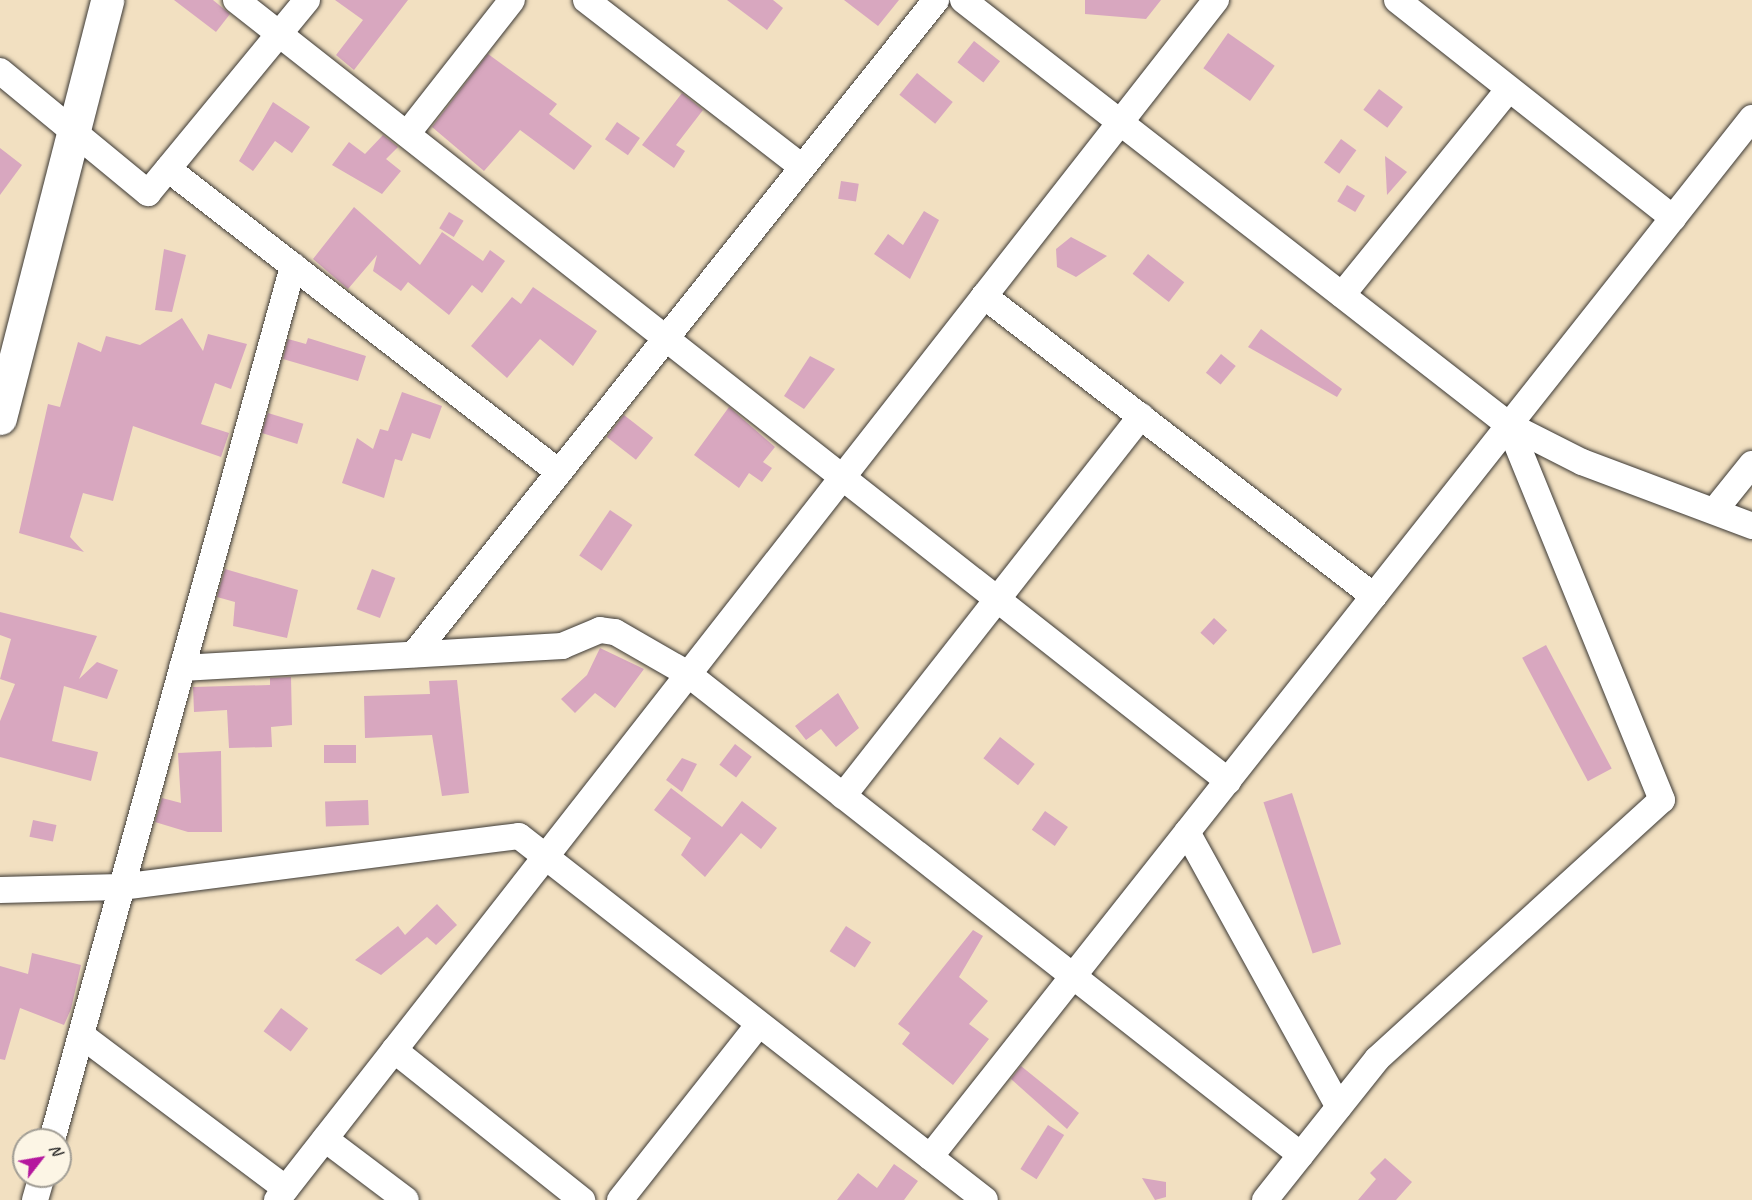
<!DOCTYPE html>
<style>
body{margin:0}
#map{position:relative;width:1752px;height:1200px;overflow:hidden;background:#f2e0c1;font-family:Caveat,sans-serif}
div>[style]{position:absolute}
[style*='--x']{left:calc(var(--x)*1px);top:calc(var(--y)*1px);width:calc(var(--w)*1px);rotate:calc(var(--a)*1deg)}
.building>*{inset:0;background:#d8a7bf;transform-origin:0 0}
.roads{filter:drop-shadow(0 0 2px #3c3935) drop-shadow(0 0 2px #3c3935)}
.minor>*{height:26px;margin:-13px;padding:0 13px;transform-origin:13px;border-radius:13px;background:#fff}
.secondary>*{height:33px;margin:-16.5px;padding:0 16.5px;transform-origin:16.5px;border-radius:16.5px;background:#fff}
span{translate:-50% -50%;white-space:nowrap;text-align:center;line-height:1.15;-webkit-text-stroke:4.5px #fcf5e5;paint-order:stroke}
.north{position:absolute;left:12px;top:1128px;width:60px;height:60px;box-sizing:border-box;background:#fcf5e5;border:2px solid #a29e95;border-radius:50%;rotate:59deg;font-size:16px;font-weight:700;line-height:24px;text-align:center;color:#1c1c1c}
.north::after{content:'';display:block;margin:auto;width:21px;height:27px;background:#b5179e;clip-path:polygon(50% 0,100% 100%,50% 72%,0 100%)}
</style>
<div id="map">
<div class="building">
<div style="clip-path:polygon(174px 0,213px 0,230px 14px,216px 32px)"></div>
<div style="clip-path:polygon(335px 0,408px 0,354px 70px,336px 55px,363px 20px)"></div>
<div style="clip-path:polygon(727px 0,773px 0,783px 8px,767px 30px)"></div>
<div style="clip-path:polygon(844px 0,899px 0,878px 26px)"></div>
<div style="clip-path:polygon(1085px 0,1161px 0,1146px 19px,1085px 14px)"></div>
<div style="left:1228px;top:33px;width:57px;height:43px;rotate:35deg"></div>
<div style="left:974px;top:41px;width:33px;height:27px;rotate:38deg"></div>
<div style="clip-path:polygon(488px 54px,557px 104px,549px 114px,592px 146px,574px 170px,520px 130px,484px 171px,432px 127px)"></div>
<div style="left:917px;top:73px;width:46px;height:28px;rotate:39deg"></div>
<div style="left:1379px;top:89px;width:30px;height:26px;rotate:37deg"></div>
<div style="clip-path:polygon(682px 93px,703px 110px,676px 145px,685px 151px,674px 168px,642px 145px)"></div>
<div style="clip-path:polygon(273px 102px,310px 127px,292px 153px,275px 141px,253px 171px,239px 161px)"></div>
<div style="left:617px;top:122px;width:28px;height:21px;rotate:35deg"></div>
<div style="clip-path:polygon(383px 135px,398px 147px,386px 159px,401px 171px,382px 194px,332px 165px,349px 142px,365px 154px)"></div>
<div style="left:1341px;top:139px;width:19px;height:29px;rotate:36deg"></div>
<div style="clip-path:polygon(0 148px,22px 165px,0 195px)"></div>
<div style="clip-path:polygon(1385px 156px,1407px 172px,1387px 195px)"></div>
<div style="left:841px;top:181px;width:18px;height:18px;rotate:9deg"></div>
<div style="left:1347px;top:185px;width:21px;height:19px;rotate:31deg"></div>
<div style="clip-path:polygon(354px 207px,420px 265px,442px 232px,483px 261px,490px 250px,505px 261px,482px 293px,472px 285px,449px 315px,408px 282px,401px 291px,373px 271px,377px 255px,348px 289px,313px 259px)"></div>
<div style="clip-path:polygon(924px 211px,939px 220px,910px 279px,874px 254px,888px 234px,903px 245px)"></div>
<div style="left:449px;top:212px;width:17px;height:19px;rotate:31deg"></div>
<div style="clip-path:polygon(1071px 237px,1107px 256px,1076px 277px,1057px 267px,1056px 249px)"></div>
<div style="clip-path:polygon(164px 249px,186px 255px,172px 312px,155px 310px)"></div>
<div style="left:1148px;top:254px;width:46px;height:25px;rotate:38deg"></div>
<div style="clip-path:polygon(533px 287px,597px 331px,573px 366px,540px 339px,507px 378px,471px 346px,512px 297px,521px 304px)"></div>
<div style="clip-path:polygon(182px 318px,203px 351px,208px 334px,247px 344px,231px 389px,215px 383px,201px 424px,229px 433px,221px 457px,133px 426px,113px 501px,83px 493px,70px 537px,84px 552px,19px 533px,48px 404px,60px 407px,78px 342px,101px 352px,106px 336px,140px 345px)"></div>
<div style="clip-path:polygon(1261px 329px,1342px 389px,1337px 397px,1248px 347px)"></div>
<div style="clip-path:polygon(308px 338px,366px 356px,358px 381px,283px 359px,288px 339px,306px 344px)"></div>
<div style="left:1221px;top:354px;width:19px;height:24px;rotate:39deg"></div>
<div style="clip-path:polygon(810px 356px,835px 369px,804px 409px,784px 396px)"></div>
<div style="clip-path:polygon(402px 392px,442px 406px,430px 439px,412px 433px,402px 461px,395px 459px,384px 498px,342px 483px,357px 438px,373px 449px,380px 429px,388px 431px)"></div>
<div style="clip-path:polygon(729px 407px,775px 447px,763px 462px,772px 468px,762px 482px,749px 473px,739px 488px,694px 455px)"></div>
<div style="left:268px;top:413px;width:37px;height:21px;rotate:17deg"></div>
<div style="left:624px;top:415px;width:37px;height:28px;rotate:38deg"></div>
<div style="left:610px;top:510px;width:27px;height:55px;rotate:34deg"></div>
<div style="clip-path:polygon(225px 569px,298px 590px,287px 638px,233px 626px,235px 602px,217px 597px)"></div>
<div style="left:372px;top:569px;width:25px;height:43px;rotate:21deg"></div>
<div style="clip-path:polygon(0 612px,97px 636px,79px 679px,97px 662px,118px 670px,107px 699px,64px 686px,52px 741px,98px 752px,91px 781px,0 757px,0 721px,15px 684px,0 679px,11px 639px,0 635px)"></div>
<div style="left:1214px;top:618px;width:18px;height:20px;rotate:43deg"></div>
<div style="left:1546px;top:645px;width:140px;height:27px;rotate:62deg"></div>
<div style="clip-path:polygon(600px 648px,644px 669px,615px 708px,595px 693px,575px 713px,561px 699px,587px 675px)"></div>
<div style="clip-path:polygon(291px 677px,292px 725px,271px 727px,272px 747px,229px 748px,227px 710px,194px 712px,193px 687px,270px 685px,270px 678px)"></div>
<div style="clip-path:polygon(457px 680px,469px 793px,442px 796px,432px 735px,365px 738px,364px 696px,430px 694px,429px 681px)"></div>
<div style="clip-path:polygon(838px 693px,859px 728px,836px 747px,821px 729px,806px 740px,795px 726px)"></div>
<div style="left:1000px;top:737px;width:44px;height:27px;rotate:38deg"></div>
<div style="left:735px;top:744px;width:21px;height:26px;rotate:37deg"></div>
<div style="left:324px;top:745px;width:32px;height:18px"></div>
<div style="clip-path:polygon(221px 751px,222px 832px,188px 832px,155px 822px,162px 798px,181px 803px,178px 753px)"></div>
<div style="clip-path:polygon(682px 758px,697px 764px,682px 792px,666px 780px)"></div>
<div style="clip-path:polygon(671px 788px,722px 827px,742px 801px,777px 828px,761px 849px,741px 833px,705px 877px,681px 855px,691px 838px,654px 810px)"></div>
<div style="left:1292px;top:793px;width:159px;height:30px;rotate:72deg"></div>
<div style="left:368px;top:800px;width:25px;height:43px;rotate:88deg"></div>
<div style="left:1045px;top:811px;width:28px;height:23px;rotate:35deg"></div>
<div style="left:33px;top:820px;width:24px;height:17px;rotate:12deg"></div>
<div style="clip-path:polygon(437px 904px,457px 925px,436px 945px,427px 937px,381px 975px,355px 960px,398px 926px,405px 935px)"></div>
<div style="left:846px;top:926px;width:30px;height:30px;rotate:33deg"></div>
<div style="clip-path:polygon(973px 930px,983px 936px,959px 977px,988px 1001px,969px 1024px,989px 1039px,953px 1085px,902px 1044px,910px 1033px,898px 1024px)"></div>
<div style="clip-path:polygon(32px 953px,81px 965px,71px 1009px,64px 1025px,20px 1008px,5px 1060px,0 1059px,0 966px,28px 974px)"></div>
<div style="left:281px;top:1008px;width:34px;height:29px;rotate:37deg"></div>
<div style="clip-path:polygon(1021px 1066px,1079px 1113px,1067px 1129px,1011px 1079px)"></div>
<div style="left:1048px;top:1125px;width:19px;height:52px;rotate:32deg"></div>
<div style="clip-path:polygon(1385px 1158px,1412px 1182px,1396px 1200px,1358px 1200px,1376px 1179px,1370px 1173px)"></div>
<div style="clip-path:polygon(894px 1164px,918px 1181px,904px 1200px,837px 1200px,858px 1173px,877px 1188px)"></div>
<div style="clip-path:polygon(1142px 1178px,1166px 1182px,1166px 1197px,1155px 1200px)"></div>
</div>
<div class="roads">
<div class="minor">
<div style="--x:236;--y:0;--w:1263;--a:38.21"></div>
<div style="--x:586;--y:0;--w:273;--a:37.7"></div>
<div style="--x:963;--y:0;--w:692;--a:37.9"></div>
<div style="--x:1509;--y:425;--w:82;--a:26.9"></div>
<div style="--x:1582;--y:462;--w:182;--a:20.6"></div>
<div style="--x:1397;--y:0;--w:352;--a:38.3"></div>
<div style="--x:0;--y:71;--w:192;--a:39.5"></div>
<div style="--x:148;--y:193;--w:250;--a:-50.5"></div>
<div style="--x:407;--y:134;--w:170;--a:-51.9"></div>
<div style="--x:168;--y:169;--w:495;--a:37.8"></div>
<div style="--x:1342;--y:295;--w:265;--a:-51"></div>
<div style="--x:984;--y:296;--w:492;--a:37.6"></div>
<div style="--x:1715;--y:510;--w:59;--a:-51.2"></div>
<div style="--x:414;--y:654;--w:837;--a:-51.4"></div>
<div style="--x:182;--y:668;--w:381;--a:-3.3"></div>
<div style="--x:562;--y:646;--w:41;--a:-22.8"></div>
<div style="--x:600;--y:630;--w:15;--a:8"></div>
<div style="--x:615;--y:632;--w:84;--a:29.9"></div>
<div style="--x:688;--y:674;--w:779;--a:38.12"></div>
<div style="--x:843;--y:796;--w:483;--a:-51.9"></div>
<div style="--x:1187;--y:832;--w:314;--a:61.1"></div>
<div style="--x:0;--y:890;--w:121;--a:-1.4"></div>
<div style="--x:121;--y:887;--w:401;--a:-7.3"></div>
<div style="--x:519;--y:836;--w:591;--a:37.99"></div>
<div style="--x:81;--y:1035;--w:256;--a:36.9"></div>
<div style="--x:394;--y:1050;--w:241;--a:38.6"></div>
<div style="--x:325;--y:1139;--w:101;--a:37"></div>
<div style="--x:52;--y:1140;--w:907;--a:-74.58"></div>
<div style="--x:930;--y:1157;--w:1325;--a:-51.65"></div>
<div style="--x:35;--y:1200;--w:25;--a:-74"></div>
<div style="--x:277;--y:1200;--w:1524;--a:-51.96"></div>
<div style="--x:620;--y:1200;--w:224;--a:-51.7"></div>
<div style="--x:1265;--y:1200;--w:180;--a:-51.5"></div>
<div style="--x:1377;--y:1059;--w:385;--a:-42.3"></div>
<div style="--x:1662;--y:800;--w:405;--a:-112.2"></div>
</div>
<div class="secondary">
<div style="--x:0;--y:418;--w:431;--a:-75.6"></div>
</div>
</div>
<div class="north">N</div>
</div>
